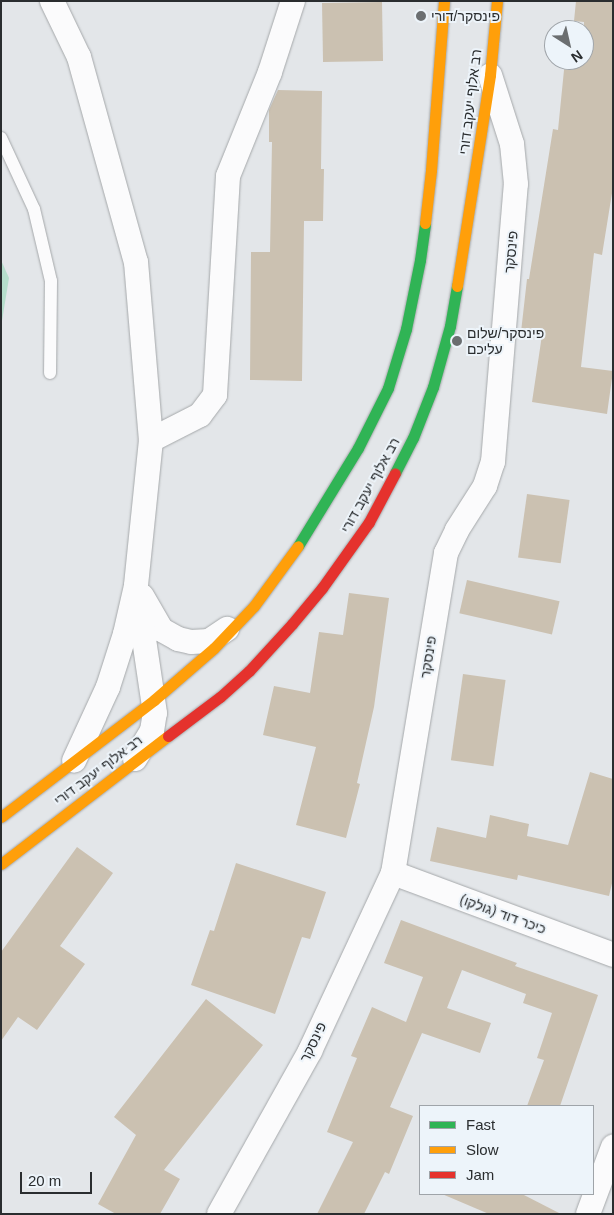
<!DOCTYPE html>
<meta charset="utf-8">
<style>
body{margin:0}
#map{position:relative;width:614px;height:1215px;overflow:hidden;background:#e3e6e9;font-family:Arial,Heebo,sans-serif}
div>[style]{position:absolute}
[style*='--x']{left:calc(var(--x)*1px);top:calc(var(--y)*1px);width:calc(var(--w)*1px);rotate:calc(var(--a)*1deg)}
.green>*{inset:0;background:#b6decc}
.building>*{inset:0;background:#cbc1b1;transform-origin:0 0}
.roads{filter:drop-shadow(0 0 1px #a5a8aa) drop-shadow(0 0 1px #a5a8aa)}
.lane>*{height:12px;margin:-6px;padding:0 6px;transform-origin:6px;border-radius:6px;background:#fbfbfc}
.street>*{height:24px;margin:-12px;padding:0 12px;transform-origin:12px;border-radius:12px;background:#fbfbfc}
.fast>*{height:11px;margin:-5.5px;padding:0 5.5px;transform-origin:5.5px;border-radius:5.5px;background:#30b455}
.slow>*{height:11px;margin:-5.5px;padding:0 5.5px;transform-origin:5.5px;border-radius:5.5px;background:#ff9f0a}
.jam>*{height:11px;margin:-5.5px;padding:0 5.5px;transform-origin:5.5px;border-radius:5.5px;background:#e5322d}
.dots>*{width:14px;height:14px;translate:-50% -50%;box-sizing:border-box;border:2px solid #edf4fa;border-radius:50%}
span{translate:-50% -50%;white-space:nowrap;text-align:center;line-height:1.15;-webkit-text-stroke:4px #edf4fa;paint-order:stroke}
.poi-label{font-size:14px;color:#2a2d2f}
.left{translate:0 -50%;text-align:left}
.street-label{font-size:14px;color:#2a2d2f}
.frame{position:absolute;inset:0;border:2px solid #2a2d2f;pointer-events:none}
.legend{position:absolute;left:419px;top:1105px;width:175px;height:90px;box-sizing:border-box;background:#edf4fa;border:1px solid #9fa4a9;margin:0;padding:6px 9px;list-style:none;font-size:15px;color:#2a2d2f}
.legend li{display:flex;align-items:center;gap:10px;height:25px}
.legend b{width:25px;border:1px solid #9fa4a9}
.north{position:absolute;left:544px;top:20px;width:50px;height:50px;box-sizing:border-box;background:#edf4fa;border:1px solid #9fa4a9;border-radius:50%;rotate:145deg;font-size:14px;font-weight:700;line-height:20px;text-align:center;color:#2a2d2f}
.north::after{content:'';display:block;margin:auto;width:18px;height:22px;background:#6b6e70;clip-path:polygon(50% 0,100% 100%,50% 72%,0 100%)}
.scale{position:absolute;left:20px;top:1172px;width:72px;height:22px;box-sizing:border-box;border:2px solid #2a2d2f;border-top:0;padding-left:6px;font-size:15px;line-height:18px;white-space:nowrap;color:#2a2d2f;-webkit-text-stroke:4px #edf4fa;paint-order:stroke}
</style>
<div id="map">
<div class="green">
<div style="clip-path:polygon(1px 260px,9px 278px,1px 327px)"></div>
</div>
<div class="building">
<div style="clip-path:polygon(576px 1px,613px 1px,613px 187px,602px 255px,594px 253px,581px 367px,613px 371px,607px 414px,532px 402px,542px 335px,521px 332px,527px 279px,529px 279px,553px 129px,558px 130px,565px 60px,584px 60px,584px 22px,574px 21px)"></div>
<div style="left:382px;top:2px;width:59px;height:60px;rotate:89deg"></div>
<div style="clip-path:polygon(278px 90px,322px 91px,321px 169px,324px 169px,323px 221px,304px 221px,302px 381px,250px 380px,251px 252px,270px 252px,272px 142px,269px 142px,269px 110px)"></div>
<div style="left:527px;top:494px;width:43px;height:64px;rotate:8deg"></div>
<div style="left:467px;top:580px;width:95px;height:34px;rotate:13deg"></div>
<div style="clip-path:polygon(349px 593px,389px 598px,374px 707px,357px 783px,360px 784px,346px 838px,296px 825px,316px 747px,263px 735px,274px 686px,310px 693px,319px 632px,343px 635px)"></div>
<div style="left:463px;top:674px;width:43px;height:87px;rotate:8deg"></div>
<div style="clip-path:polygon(590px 772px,613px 779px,613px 879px,609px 896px,518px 875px,517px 880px,430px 861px,437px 827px,486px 838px,490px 815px,529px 824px,527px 836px,568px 845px)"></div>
<div style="clip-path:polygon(77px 847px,113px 873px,60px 946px,85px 964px,37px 1030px,18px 1017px,1px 1041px,1px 952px)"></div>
<div style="clip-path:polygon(236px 863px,326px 892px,310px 939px,302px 937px,275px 1014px,191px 985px,210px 930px,214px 931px)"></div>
<div style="clip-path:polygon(401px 920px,517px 963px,515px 966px,598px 995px,560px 1106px,527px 1106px,544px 1060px,537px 1058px,552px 1013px,523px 1003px,526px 994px,462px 970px,447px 1008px,491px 1023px,480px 1053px,422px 1033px,390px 1107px,413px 1116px,389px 1174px,385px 1172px,364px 1214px,317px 1214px,353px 1142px,327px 1132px,357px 1058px,351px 1056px,372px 1007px,406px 1022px,423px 977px,384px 963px)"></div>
<div style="clip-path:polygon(206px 999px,263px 1045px,164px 1170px,180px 1179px,160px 1214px,116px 1214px,98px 1204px,136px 1135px,114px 1117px)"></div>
<div style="clip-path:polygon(442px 1194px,522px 1194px,561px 1214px,489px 1214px)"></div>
</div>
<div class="roads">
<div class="lane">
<div style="--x:1;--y:138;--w:78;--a:65.1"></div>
<div style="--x:34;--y:209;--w:74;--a:76.7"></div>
<div style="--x:51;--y:281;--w:92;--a:90.6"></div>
</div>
<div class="street">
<div style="--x:52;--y:1;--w:62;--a:64.3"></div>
<div style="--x:79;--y:57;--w:213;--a:74.5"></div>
<div style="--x:136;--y:262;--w:179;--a:85.2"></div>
<div style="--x:151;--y:440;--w:147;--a:95.9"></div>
<div style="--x:136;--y:586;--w:49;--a:102.9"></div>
<div style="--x:125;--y:634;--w:56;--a:107.8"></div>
<div style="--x:108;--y:687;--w:81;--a:114.7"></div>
<div style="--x:151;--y:440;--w:55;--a:-27"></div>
<div style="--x:200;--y:415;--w:25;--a:-53"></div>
<div style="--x:215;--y:395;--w:219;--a:-86.6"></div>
<div style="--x:228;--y:176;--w:112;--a:-68"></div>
<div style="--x:270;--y:72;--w:75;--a:-72.1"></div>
<div style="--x:142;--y:596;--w:39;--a:60"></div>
<div style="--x:162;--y:630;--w:18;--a:29"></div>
<div style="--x:178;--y:639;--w:13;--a:13"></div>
<div style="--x:191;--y:642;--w:18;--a:-3"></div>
<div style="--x:209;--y:641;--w:22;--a:-34"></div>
<div style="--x:135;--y:759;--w:33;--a:-59"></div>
<div style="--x:152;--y:731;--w:18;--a:-81"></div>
<div style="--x:155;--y:713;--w:115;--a:-98.5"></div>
<div style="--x:393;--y:873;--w:235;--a:20.4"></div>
<div style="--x:219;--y:1214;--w:187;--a:-60.8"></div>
<div style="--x:310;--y:1051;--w:196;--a:-65"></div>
<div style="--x:393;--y:873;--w:324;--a:-80.6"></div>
<div style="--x:446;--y:553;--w:25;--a:-64"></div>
<div style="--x:457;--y:530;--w:52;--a:-57.5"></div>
<div style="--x:485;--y:486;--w:25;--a:-72"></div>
<div style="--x:493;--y:462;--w:279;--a:-85.3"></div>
<div style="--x:516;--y:184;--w:40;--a:-95.7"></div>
<div style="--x:512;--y:144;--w:72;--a:-107.7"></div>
<div style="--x:588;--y:1214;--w:72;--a:-69.5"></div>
</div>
<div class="fast">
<div style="--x:395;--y:473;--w:39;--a:-63"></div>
<div style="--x:413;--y:438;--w:55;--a:-68.6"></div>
<div style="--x:433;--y:387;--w:63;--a:-74.4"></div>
<div style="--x:450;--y:326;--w:41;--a:-80.1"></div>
<div style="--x:298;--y:546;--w:115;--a:-58.5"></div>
<div style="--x:358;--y:448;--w:67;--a:-63.4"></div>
<div style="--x:388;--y:388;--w:62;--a:-73"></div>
<div style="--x:406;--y:329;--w:70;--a:-78.5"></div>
<div style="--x:420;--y:260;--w:37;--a:-82"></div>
</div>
<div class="slow">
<div style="--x:425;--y:223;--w:53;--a:-83.5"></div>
<div style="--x:431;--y:170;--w:169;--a:-85.6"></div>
<div style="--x:457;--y:286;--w:214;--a:-81.1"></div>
<div style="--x:490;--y:75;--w:74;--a:-84.6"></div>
<div style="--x:1;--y:817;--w:193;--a:-37.4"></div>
<div style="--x:154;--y:700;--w:79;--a:-40.9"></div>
<div style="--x:214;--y:648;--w:58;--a:-46.4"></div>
<div style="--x:254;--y:606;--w:74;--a:-53.7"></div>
<div style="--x:1;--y:864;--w:210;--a:-37.5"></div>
</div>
<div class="jam">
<div style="--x:168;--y:736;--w:65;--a:-36.9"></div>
<div style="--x:220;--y:697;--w:39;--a:-42"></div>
<div style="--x:249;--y:671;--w:64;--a:-47.5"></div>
<div style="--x:292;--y:624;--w:47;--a:-50.2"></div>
<div style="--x:322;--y:588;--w:81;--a:-54.5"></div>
<div style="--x:369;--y:522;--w:55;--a:-62"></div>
</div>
</div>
<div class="dots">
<div style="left:421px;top:16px;background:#6b6e70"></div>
<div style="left:457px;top:341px;background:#6b6e70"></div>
</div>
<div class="poi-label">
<span class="left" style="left:431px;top:16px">פינסקר/דורי</span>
<span class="left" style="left:467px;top:341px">פינסקר/שלום<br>עליכם</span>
</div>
<div class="street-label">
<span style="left:470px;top:102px;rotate:-83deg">רב אלוף יעקב דורי</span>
<span style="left:511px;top:252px;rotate:-85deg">פינסקר</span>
<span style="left:370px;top:485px;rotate:-61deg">רב אלוף יעקב דורי</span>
<span style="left:428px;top:657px;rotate:-81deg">פינסקר</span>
<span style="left:98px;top:770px;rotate:-37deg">רב אלוף יעקב דורי</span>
<span style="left:503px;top:914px;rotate:20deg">כיכר דוד (גולקו)</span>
<span style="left:313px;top:1042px;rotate:-64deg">פינסקר</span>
</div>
<div class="frame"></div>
<ul class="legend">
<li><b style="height:6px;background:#30b455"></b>Fast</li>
<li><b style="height:6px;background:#ff9f0a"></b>Slow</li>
<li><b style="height:6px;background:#e5322d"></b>Jam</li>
</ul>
<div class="north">N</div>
<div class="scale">20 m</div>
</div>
